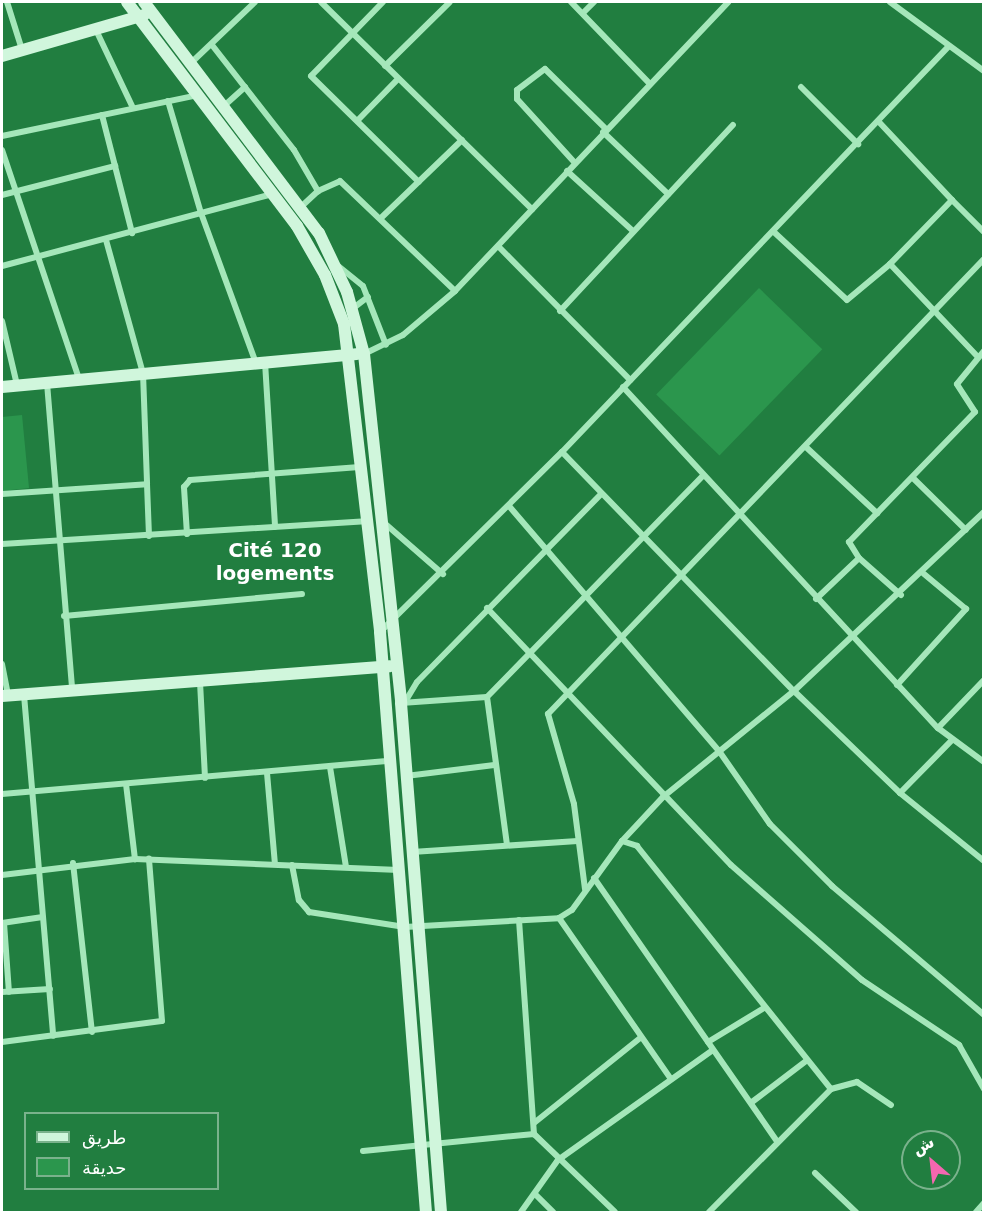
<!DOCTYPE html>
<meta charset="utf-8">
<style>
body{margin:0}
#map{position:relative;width:985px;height:1214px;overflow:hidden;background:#217e40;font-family:"DejaVu Sans",Vazirmatn,sans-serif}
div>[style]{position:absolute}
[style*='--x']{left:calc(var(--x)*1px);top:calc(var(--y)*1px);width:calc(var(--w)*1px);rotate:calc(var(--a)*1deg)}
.green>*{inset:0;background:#2b964d;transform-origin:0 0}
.street>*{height:6px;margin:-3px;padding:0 3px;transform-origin:3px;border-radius:3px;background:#a5e7ba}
.secondary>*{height:12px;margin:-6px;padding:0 6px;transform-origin:6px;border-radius:6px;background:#d0f6dc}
span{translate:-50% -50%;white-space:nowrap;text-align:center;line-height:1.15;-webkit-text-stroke:5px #217e40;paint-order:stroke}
.neighbourhood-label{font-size:20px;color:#fff;font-weight:700}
.frame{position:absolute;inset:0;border:3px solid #fff;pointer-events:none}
.legend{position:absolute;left:24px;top:1112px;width:195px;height:78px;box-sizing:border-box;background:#217e40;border:2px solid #7ab28c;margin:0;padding:8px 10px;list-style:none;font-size:18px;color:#fff}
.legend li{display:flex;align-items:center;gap:12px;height:30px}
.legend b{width:30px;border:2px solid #7ab28c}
.north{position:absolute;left:901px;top:1130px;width:60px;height:60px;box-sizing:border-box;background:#217e40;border:2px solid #7ab28c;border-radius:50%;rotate:332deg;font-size:16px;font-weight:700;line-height:24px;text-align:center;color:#fff}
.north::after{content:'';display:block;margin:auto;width:21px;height:27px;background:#f467b0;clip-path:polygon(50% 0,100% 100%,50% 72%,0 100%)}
</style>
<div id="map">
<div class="green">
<div style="left:759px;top:288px;width:88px;height:148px;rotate:44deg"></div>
<div style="clip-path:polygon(22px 415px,29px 488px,2px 491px,2px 417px)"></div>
</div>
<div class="street">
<div style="--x:7;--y:2;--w:50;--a:72.6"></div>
<div style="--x:321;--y:2;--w:296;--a:44.5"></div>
<div style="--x:383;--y:2;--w:103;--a:134.2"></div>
<div style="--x:311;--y:76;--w:151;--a:44.5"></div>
<div style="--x:571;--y:2;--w:112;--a:46.1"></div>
<div style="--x:890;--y:2;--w:117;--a:36.3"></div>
<div style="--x:583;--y:13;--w:16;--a:-45"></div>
<div style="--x:96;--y:30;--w:86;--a:64.6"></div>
<div style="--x:212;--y:45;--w:133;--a:52"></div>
<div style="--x:294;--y:150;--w:48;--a:59.7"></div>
<div style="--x:318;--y:191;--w:22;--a:137"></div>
<div style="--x:192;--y:62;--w:87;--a:-43.6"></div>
<div style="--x:385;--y:66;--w:91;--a:-44.6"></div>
<div style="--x:801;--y:87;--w:81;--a:45"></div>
<div style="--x:168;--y:101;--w:117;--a:73.6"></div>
<div style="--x:201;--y:213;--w:160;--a:69.9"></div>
<div style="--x:225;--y:105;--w:27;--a:-42"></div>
<div style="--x:102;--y:115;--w:122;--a:75.7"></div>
<div style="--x:358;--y:120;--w:57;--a:-45.7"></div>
<div style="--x:879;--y:122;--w:107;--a:46.9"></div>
<div style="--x:952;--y:200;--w:89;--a:134.1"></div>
<div style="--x:890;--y:264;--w:128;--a:46.6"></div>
<div style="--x:603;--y:132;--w:90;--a:43.6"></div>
<div style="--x:2;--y:136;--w:200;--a:-11.8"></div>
<div style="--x:2;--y:150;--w:242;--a:71.4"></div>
<div style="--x:575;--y:163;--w:86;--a:-132.2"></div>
<div style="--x:517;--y:99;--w:9;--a:-90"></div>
<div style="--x:517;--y:90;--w:35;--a:-37"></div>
<div style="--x:545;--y:69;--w:86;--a:44.5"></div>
<div style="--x:567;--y:171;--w:89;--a:42.3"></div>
<div style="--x:318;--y:191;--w:24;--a:-24"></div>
<div style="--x:340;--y:181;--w:159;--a:43.7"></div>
<div style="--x:2;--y:195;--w:117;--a:-14.4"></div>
<div style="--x:952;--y:200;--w:45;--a:45"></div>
<div style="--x:382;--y:217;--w:111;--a:-43.9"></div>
<div style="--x:775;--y:233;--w:98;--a:42.9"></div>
<div style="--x:847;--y:300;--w:56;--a:-39.9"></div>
<div style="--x:106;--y:240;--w:138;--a:74.5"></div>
<div style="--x:143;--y:373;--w:111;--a:87.9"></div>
<div style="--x:499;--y:247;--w:187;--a:45.4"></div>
<div style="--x:337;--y:265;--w:33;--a:39"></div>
<div style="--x:363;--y:286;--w:63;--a:68.7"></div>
<div style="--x:2;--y:266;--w:280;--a:-14.9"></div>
<div style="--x:352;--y:309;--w:20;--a:-37"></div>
<div style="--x:560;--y:311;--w:254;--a:-47.1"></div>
<div style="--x:2;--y:321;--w:66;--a:76.8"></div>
<div style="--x:364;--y:354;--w:43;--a:-26"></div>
<div style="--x:403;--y:335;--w:68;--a:-40.2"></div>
<div style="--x:455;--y:291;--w:398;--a:-46.6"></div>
<div style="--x:265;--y:362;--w:165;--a:86.5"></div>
<div style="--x:47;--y:383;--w:308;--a:85.3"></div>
<div style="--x:623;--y:387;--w:464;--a:47.3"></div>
<div style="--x:938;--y:728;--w:57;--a:36.5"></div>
<div style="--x:807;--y:448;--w:96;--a:42.9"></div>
<div style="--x:562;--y:452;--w:333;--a:45.9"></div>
<div style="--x:794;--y:691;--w:147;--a:43.9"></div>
<div style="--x:900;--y:793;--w:108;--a:39"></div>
<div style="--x:913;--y:478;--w:74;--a:44.5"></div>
<div style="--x:2;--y:494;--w:145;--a:-3.9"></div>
<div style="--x:147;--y:484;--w:52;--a:87.8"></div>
<div style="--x:509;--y:506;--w:323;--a:49.4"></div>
<div style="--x:719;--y:751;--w:89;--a:55.1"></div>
<div style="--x:770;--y:824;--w:88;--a:45"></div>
<div style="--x:832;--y:886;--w:199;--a:40.3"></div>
<div style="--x:382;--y:521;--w:81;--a:41"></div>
<div style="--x:187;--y:534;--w:47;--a:-93.7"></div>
<div style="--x:184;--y:487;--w:9;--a:-49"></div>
<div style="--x:190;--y:480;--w:170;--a:-4.4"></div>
<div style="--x:2;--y:544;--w:364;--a:-3.6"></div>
<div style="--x:859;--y:558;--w:19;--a:-122"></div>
<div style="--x:849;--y:542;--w:181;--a:-45.9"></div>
<div style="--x:975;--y:412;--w:33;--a:-123"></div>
<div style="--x:957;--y:384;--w:43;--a:-50.7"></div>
<div style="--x:816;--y:599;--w:59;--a:-43.6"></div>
<div style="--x:859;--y:558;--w:56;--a:41.4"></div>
<div style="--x:487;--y:608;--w:354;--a:46.5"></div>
<div style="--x:731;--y:865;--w:174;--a:41.3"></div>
<div style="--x:862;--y:980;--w:117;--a:33.8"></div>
<div style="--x:959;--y:1045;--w:51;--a:60.4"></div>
<div style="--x:64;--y:616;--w:239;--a:-5.3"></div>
<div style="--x:380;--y:632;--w:256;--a:-44.7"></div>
<div style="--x:562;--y:452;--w:561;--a:-46.37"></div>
<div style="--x:2;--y:664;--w:32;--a:79"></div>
<div style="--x:200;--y:682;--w:96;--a:87"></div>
<div style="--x:897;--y:685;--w:103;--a:-47.8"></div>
<div style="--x:966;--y:609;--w:55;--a:-140.2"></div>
<div style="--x:24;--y:695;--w:342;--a:85.1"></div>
<div style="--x:487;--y:697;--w:148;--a:82.3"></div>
<div style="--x:405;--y:702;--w:23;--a:-59"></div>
<div style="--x:417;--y:682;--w:263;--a:-45.6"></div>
<div style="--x:401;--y:703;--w:86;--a:-4"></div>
<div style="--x:487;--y:697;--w:310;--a:-45.7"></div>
<div style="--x:938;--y:728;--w:66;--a:-46.2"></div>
<div style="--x:330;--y:767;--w:101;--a:80.9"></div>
<div style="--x:267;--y:773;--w:91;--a:85"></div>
<div style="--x:406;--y:776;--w:89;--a:-7.1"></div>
<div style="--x:126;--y:784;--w:76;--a:83.2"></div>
<div style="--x:900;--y:793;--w:74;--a:-45.5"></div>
<div style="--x:2;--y:794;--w:389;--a:-4.9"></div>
<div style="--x:622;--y:841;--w:16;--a:18"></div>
<div style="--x:637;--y:846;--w:311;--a:51.4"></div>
<div style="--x:412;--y:852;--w:166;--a:-3.8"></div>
<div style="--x:73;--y:863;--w:170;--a:83.6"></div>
<div style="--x:292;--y:865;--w:36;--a:79"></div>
<div style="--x:299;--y:900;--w:16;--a:50"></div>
<div style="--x:309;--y:912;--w:97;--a:8.9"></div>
<div style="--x:405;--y:927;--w:154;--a:-3.3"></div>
<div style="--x:559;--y:918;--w:15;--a:-32"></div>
<div style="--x:572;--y:910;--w:85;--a:-54.1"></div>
<div style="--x:622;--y:841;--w:60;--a:-47"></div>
<div style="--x:663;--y:797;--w:169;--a:-39"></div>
<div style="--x:794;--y:691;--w:261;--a:-43.3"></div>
<div style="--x:2;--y:875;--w:134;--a:-6.9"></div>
<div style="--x:135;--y:859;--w:264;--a:2.4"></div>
<div style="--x:594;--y:878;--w:319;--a:55.2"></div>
<div style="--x:585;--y:889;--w:86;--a:-97.4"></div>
<div style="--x:574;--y:804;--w:94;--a:-106.1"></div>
<div style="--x:548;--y:714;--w:630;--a:-46.22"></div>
<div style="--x:559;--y:918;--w:195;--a:55.2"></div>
<div style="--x:519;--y:920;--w:215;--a:86"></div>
<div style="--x:534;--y:1134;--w:112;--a:43.9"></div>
<div style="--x:2;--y:923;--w:41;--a:-8.3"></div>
<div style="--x:4;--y:923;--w:69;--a:85.9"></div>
<div style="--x:2;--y:992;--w:48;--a:-3.6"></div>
<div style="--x:2;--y:1042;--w:161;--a:-7.5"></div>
<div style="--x:162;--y:1021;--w:163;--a:-94.6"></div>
<div style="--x:708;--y:1042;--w:66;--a:-31.3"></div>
<div style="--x:752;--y:1102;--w:68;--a:-37.2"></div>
<div style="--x:534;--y:1123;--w:136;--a:-38.7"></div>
<div style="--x:363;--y:1151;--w:172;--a:-5.7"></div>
<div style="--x:815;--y:1173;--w:57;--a:43.6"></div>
<div style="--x:536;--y:1195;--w:24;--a:45"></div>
<div style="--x:521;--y:1212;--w:64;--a:-54.6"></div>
<div style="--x:558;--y:1160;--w:190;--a:-35.4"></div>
<div style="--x:709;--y:1212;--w:173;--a:-45.2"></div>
<div style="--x:831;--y:1089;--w:27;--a:-15"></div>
<div style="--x:857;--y:1082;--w:41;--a:34.1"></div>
<div style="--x:976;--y:1212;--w:12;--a:-48"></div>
</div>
<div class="secondary">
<div style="--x:127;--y:2;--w:281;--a:52.8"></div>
<div style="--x:297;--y:226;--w:56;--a:60.3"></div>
<div style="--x:325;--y:275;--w:53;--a:68.8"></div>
<div style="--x:344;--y:324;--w:310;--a:83.3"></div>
<div style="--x:380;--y:632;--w:582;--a:85.47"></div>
<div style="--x:144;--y:2;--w:290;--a:52.9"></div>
<div style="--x:319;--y:233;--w:65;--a:64.6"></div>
<div style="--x:347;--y:292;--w:64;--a:74.7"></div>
<div style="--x:364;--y:354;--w:351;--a:83.9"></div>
<div style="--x:401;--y:703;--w:511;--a:85.51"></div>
<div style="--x:2;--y:56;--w:148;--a:-16.1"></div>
<div style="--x:2;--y:387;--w:356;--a:-5.3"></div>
<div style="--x:2;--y:696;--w:389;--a:-4.4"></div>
</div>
<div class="neighbourhood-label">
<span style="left:275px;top:562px">Cité 120<br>logements</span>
</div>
<div class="frame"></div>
<ul class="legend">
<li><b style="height:8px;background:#d0f6dc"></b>طريق</li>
<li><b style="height:16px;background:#2b964d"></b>حديقة</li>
</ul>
<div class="north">ش</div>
</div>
